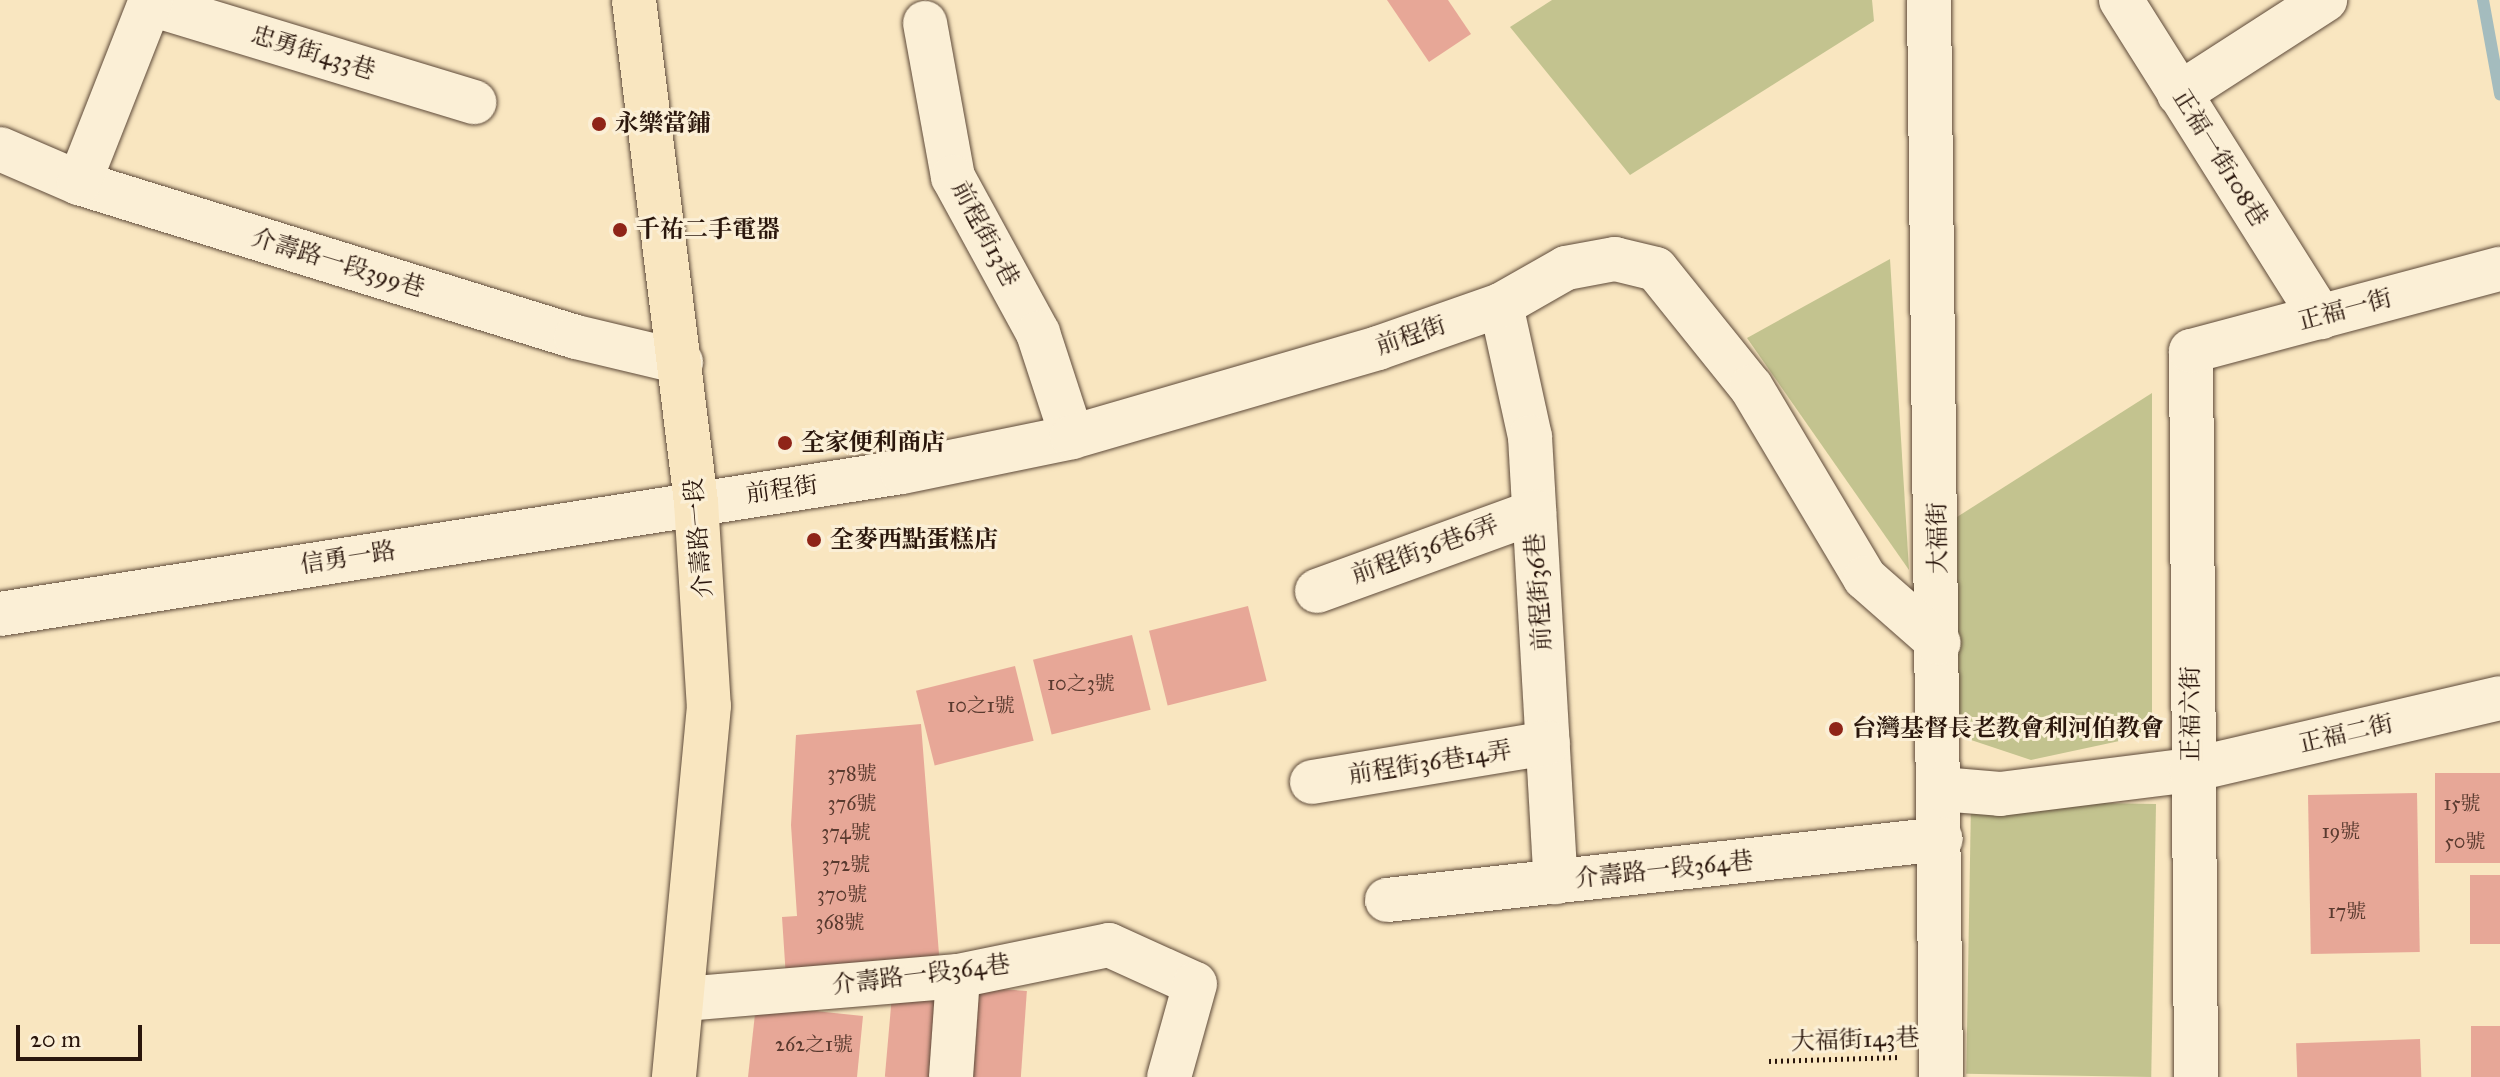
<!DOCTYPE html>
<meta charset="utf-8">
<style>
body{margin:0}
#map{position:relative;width:2500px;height:1077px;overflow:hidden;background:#f9e6c0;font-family:"IM FELL Great Primer","Noto Serif TC",serif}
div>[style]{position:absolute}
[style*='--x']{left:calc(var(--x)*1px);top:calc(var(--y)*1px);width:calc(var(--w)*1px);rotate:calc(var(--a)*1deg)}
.green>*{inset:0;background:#c3c38f;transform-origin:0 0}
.stream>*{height:12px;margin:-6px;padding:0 6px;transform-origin:6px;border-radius:6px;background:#a4bcbe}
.building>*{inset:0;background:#e7a797;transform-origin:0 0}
.path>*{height:5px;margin-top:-2.5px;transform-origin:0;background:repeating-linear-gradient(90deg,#2a160c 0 2px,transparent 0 6px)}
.roads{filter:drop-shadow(0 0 2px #5e4a39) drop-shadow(0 0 2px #5e4a39)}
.minor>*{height:44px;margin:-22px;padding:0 22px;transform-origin:22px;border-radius:22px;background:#fbefd6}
.major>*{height:44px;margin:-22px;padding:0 22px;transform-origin:22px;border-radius:22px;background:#f9e6c0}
.dots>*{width:22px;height:22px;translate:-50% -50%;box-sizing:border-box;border:4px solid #fbefd6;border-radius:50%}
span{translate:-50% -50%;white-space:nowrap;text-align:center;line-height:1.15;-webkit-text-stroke:6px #fbefd6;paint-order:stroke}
.number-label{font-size:20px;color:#593a2f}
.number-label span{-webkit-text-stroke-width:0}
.street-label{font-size:24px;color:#2a160c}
.poi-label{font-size:24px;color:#2a160c;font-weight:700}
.left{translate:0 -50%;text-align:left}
.scale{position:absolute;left:16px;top:1025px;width:126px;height:36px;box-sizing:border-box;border:4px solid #2a160c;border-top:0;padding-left:10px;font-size:24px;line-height:28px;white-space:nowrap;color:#2a160c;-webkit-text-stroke:6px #fbefd6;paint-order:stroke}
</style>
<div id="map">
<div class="green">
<div style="clip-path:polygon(1552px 0,1872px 0,1874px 21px,1630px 175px,1510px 27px)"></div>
<div style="clip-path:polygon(1890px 259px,1909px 570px,1747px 338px)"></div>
<div style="clip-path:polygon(2152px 393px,2152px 734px,2031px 760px,1959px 736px,1957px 517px)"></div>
<div style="left:2156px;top:804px;width:273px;height:185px;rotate:91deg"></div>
</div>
<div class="stream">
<div style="--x:2483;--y:0;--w:96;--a:79.7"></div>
</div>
<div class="building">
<div style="clip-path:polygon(1387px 0,1448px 0,1471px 34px,1429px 62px)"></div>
<div style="left:1248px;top:606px;width:77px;height:102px;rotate:76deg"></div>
<div style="left:1132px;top:635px;width:77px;height:102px;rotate:76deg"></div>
<div style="left:1015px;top:666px;width:77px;height:102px;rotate:76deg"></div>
<div style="clip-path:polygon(921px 724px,940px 967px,786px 978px,782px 917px,797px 916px,791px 825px,796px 735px)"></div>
<div style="left:2435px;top:773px;width:65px;height:90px"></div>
<div style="left:2417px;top:793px;width:159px;height:109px;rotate:89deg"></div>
<div style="left:2470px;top:875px;width:30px;height:69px"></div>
<div style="left:970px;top:987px;width:57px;height:90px;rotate:4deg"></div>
<div style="left:892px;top:995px;width:50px;height:82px;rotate:5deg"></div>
<div style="clip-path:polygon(756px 1005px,863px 1016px,857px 1077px,748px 1077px)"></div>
<div style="left:2471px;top:1026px;width:29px;height:51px"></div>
<div style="left:2420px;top:1039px;width:38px;height:124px;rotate:88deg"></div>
</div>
<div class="path">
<div style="--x:1769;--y:1061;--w:131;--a:-1.7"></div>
</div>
<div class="roads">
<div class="minor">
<div style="--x:1929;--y:0;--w:1077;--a:89.36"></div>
<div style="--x:2121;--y:0;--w:375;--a:57.8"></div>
<div style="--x:151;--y:4;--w:338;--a:16.9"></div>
<div style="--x:925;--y:23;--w:157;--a:79.7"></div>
<div style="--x:953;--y:177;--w:178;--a:61.4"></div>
<div style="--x:1038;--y:333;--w:109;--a:71.9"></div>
<div style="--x:2179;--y:94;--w:174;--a:-32.8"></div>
<div style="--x:0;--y:149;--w:86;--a:23.3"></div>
<div style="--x:79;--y:183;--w:520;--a:17.22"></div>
<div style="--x:576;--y:337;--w:108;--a:13.4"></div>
<div style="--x:79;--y:183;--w:197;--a:-68.5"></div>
<div style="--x:1501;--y:305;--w:135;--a:77.6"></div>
<div style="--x:1530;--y:437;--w:446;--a:86.7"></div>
<div style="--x:1317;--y:591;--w:231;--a:-20"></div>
<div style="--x:0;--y:614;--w:913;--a:-8.95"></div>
<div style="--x:902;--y:472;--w:174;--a:-11.6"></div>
<div style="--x:1072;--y:437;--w:319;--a:-16.2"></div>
<div style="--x:1378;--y:348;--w:130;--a:-19.3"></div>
<div style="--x:1501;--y:305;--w:75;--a:-29.6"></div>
<div style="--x:1566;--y:268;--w:50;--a:-10.4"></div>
<div style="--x:1615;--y:259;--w:42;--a:13.7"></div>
<div style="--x:1656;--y:269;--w:151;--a:51.2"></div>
<div style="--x:1751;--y:387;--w:222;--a:59.2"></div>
<div style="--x:1865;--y:578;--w:98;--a:41.3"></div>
<div style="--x:1312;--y:782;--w:239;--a:-9.4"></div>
<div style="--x:1941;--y:789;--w:59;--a:4.8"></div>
<div style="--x:2000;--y:794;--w:193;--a:-7.2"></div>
<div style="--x:2191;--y:770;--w:317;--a:-13.1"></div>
<div style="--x:1387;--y:900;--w:557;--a:-6.28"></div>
<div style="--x:684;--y:999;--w:275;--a:-4.8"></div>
<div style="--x:958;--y:976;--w:154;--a:-11.6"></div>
<div style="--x:1109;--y:945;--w:94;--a:24.4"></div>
<div style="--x:1195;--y:984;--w:97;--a:105.6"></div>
<div style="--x:951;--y:1077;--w:101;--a:-86"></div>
<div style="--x:2196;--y:1077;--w:726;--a:-90.39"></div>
<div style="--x:2191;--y:351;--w:320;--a:-14.9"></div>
</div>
<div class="major">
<div style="--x:634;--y:0;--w:506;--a:82.96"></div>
<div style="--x:696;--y:502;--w:204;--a:86.4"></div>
<div style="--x:709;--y:706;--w:373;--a:95.4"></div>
</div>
</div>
<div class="dots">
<div style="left:599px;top:124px;background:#8f2418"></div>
<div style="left:620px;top:230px;background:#8f2418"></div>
<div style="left:785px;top:443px;background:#8f2418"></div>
<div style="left:814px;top:540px;background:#8f2418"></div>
<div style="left:1836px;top:729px;background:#8f2418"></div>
</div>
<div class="number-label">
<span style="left:1081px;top:683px">10之3號</span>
<span style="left:981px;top:705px">10之1號</span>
<span style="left:852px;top:773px">378號</span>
<span style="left:852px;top:803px">376號</span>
<span style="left:2462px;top:803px">15號</span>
<span style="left:2341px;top:831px">19號</span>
<span style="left:846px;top:832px">374號</span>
<span style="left:2465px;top:841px">50號</span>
<span style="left:846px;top:864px">372號</span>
<span style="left:842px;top:894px">370號</span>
<span style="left:2347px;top:911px">17號</span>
<span style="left:840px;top:922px">368號</span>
<span style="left:814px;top:1044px">262之1號</span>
</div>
<div class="street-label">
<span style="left:313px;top:53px;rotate:17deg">忠勇街433巷</span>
<span style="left:2220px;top:158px;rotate:58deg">正福一街108巷</span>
<span style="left:985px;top:234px;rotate:62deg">前程街13巷</span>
<span style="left:338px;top:263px;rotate:17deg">介壽路一段399巷</span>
<span style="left:2345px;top:310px;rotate:-15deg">正福一街</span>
<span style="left:1411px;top:336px;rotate:-19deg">前程街</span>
<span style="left:782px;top:490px;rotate:-8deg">前程街</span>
<span style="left:699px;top:538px;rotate:-95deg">介壽路一段</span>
<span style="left:1938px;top:538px;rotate:-91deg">大福街</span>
<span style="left:1425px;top:550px;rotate:-20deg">前程街36巷6弄</span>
<span style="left:348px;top:558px;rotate:-9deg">信勇一路</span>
<span style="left:1539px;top:592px;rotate:-94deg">前程街36巷</span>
<span style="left:2191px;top:714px;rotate:-90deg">正福六街</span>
<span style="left:2346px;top:734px;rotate:-13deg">正福二街</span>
<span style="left:1430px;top:763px;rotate:-9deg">前程街36巷14弄</span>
<span style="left:1664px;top:870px;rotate:-6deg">介壽路一段364巷</span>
<span style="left:921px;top:975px;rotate:-7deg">介壽路一段364巷</span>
<span style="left:1855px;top:1040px;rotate:-2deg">大福街143巷</span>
</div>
<div class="poi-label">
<span class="left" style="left:615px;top:124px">永樂當鋪</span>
<span class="left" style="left:636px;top:230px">千祐二手電器</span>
<span class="left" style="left:801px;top:443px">全家便利商店</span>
<span class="left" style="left:830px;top:540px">全麥西點蛋糕店</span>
<span class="left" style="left:1852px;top:729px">台灣基督長老教會利河伯教會</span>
</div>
<div class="scale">20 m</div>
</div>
